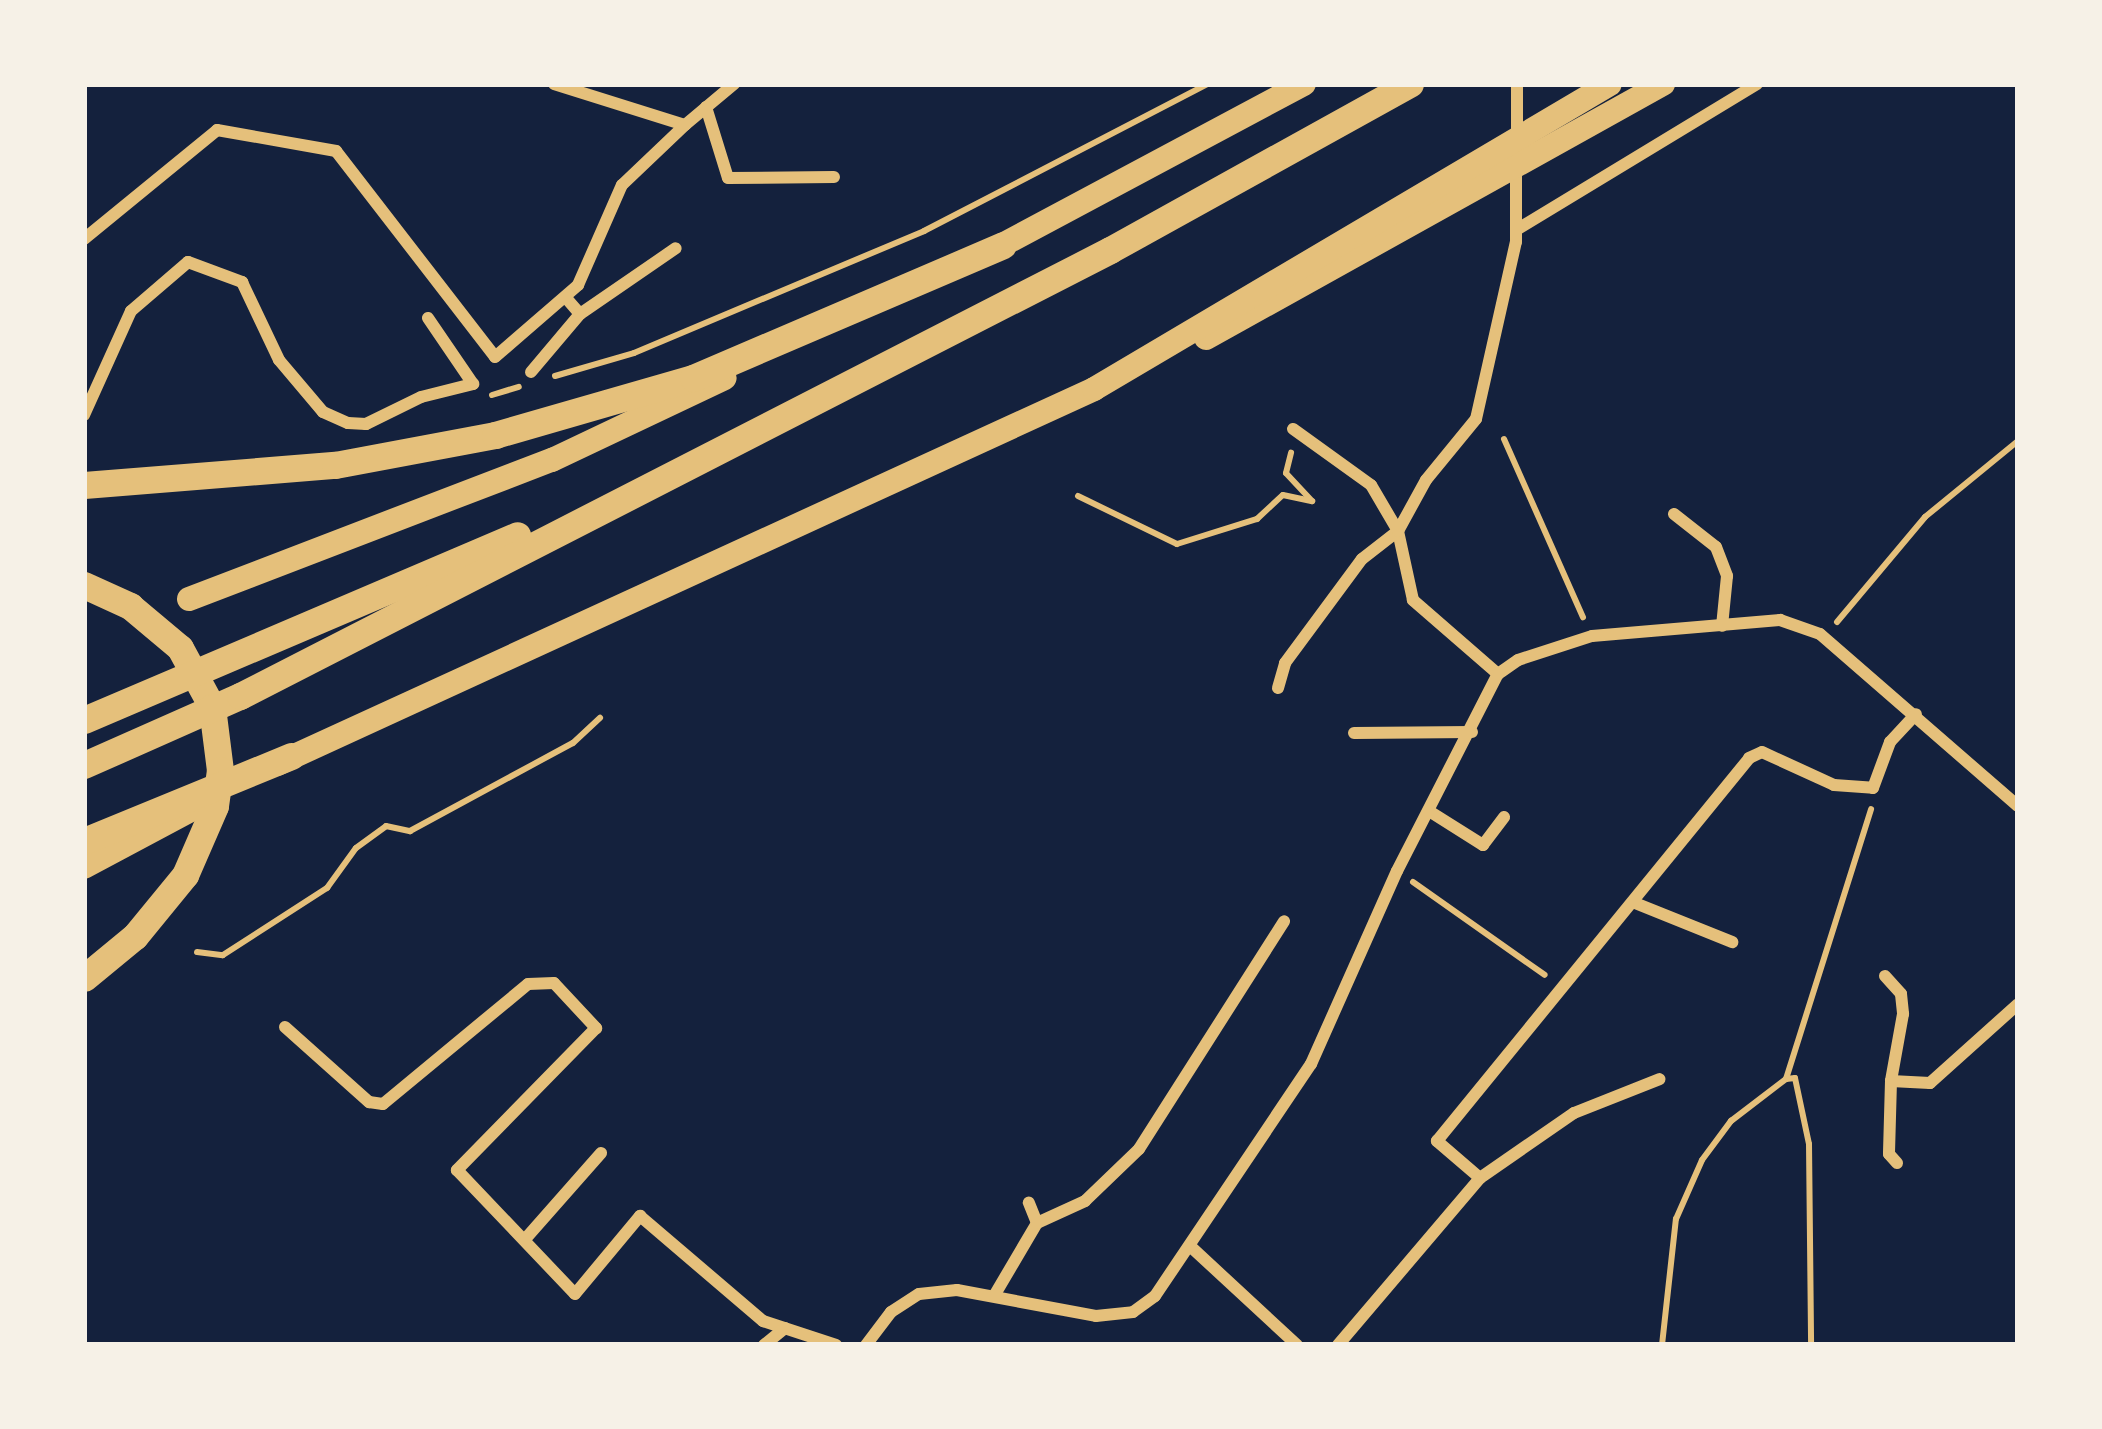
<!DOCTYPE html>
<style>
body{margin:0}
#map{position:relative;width:2102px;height:1429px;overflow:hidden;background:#14213d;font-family:Merriweather,serif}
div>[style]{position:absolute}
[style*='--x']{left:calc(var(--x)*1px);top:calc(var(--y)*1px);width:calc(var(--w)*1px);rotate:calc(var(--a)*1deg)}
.path>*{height:6px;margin:-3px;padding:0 3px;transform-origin:3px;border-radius:3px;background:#e5c07b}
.minor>*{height:12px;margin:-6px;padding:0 6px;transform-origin:6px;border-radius:6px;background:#e5c07b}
.primary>*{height:24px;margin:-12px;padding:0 12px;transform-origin:12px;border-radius:12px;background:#e5c07b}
.motorway>*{height:27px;margin:-13.5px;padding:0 13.5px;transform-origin:13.5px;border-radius:13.5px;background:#e5c07b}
span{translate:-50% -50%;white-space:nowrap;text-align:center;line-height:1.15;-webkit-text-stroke:12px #f6f1e7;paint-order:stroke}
.frame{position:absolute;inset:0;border:87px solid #f6f1e7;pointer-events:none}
</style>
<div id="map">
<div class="path">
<div style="--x:555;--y:376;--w:82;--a:-16.2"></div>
<div style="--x:634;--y:353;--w:315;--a:-22.8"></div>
<div style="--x:924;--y:231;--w:319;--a:-27.4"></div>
<div style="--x:492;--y:395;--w:28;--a:-17"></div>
<div style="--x:1504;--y:439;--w:195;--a:66.1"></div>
<div style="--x:1078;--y:496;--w:110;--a:25.9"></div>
<div style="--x:1177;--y:544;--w:84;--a:-17.4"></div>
<div style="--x:1257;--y:519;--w:35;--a:-43"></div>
<div style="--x:1283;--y:495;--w:30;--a:12"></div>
<div style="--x:1312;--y:501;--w:38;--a:-133"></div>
<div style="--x:1286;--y:473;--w:21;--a:-76"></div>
<div style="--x:1837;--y:622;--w:137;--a:-50"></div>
<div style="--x:1925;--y:517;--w:120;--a:-39.3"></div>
<div style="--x:1413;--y:882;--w:161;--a:35.2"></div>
<div style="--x:197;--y:952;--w:26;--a:7"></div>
<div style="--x:223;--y:955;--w:124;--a:-32.8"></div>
<div style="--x:327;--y:888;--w:49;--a:-54.1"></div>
<div style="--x:356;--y:848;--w:37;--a:-36"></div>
<div style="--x:386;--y:826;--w:25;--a:12"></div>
<div style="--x:410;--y:831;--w:185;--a:-28.4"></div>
<div style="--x:573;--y:743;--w:37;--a:-43"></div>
<div style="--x:1786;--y:1079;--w:9;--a:-6"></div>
<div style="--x:1795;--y:1078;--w:67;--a:78"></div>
<div style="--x:1809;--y:1144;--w:201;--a:89.4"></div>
<div style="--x:1662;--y:1345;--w:127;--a:-83.7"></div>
<div style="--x:1676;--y:1219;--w:64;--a:-66.2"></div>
<div style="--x:1702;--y:1160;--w:49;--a:-53.4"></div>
<div style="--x:1731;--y:1121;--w:69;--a:-37.4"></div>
<div style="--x:1786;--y:1079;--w:283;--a:-72.5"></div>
</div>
<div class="minor">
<div style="--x:554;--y:84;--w:137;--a:17.4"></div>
<div style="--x:685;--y:125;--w:64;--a:-39.9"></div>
<div style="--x:706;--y:107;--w:74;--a:72.8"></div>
<div style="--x:728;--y:178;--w:106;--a:-0.5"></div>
<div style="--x:1517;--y:137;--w:53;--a:-90"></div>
<div style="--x:1516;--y:230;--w:282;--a:-31.2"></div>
<div style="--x:84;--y:239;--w:172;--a:-39.3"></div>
<div style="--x:217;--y:130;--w:121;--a:10"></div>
<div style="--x:336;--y:151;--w:260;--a:52.3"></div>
<div style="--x:495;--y:357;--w:110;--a:-40.9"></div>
<div style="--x:578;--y:285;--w:109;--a:-66.3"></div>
<div style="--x:622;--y:185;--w:87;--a:-43.6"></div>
<div style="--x:580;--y:314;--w:116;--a:-34.5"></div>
<div style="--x:531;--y:372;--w:76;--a:-49.8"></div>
<div style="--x:580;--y:314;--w:21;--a:-131"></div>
<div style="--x:84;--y:415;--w:114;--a:-65.7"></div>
<div style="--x:131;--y:311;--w:75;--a:-40.7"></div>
<div style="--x:188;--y:262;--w:58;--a:20.3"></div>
<div style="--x:242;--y:282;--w:86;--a:64.6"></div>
<div style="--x:279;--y:360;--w:68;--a:49.8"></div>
<div style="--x:323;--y:412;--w:27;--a:24"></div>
<div style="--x:348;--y:423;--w:18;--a:3"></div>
<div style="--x:366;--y:424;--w:61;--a:-26.1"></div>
<div style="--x:421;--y:397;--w:54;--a:-14"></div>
<div style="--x:473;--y:384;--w:80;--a:-124.3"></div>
<div style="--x:1674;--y:514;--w:53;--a:38.2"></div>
<div style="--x:1716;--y:547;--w:31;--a:69"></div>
<div style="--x:1727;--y:576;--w:50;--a:95.7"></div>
<div style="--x:1498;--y:674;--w:113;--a:-139"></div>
<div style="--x:1413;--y:600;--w:71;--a:-102.3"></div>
<div style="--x:1398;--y:531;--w:58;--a:-61.2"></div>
<div style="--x:1426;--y:480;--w:79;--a:-50.7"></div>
<div style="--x:1476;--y:419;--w:181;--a:-77.3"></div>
<div style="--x:1516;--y:242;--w:79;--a:-90"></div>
<div style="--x:1278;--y:688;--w:26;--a:-74"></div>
<div style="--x:1285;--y:663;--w:129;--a:-53.5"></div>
<div style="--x:1362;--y:559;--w:46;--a:-37.9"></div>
<div style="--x:1398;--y:531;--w:53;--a:-120.4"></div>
<div style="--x:1371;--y:485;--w:96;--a:-144.3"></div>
<div style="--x:1354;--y:733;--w:118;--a:-0.5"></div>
<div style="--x:1429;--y:811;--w:64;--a:32.2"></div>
<div style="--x:1483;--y:845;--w:35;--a:-53"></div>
<div style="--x:1635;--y:903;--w:105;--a:21.9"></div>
<div style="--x:1885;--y:976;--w:24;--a:48"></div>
<div style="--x:1901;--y:994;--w:20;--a:84"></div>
<div style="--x:1903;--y:1014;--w:68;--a:100.2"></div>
<div style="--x:1891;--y:1081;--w:73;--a:91.6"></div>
<div style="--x:1889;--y:1154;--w:12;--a:48"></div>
<div style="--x:285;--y:1027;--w:113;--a:41.8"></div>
<div style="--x:369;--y:1102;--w:14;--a:8"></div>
<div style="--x:383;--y:1104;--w:188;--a:-39.6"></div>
<div style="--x:528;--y:984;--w:26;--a:-2"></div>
<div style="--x:554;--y:983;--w:62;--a:47"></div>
<div style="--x:596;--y:1028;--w:199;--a:134.4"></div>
<div style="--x:457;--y:1170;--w:171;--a:46.4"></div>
<div style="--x:575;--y:1294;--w:102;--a:-50.2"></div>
<div style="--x:640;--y:1216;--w:162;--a:40.5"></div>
<div style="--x:763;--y:1321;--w:77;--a:18.2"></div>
<div style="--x:1891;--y:1081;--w:39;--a:3"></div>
<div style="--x:1930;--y:1083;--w:118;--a:-41.9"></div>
<div style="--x:1480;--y:1178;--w:114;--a:-34.7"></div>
<div style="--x:1574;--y:1113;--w:92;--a:-21.6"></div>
<div style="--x:1037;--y:1223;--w:53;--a:-24.6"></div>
<div style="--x:1085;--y:1201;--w:75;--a:-43.9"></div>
<div style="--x:1139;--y:1149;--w:270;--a:-57.5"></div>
<div style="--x:527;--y:1237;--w:112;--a:-48.6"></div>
<div style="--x:1190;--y:1246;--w:146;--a:42.8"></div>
<div style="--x:994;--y:1296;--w:85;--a:-59.5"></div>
<div style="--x:1037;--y:1223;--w:22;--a:-112"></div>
<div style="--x:764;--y:1345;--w:27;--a:-39"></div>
<div style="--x:866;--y:1345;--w:41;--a:-52.9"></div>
<div style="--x:891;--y:1312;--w:33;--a:-33"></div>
<div style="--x:919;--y:1294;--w:38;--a:-6"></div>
<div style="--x:957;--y:1290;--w:141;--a:10.6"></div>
<div style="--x:1096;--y:1316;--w:37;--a:-6"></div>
<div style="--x:1133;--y:1312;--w:27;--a:-36"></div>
<div style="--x:1155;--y:1296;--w:280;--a:-56.1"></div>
<div style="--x:1311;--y:1064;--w:211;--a:-66"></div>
<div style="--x:1397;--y:871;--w:221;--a:-62.9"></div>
<div style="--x:1498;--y:674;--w:24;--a:-35"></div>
<div style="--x:1518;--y:660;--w:78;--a:-18"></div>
<div style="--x:1592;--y:636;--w:189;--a:-4.9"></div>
<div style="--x:1780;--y:620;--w:42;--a:19.3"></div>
<div style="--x:1820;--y:634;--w:262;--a:41"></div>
<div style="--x:1338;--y:1345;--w:219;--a:-49.6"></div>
<div style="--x:1480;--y:1178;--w:57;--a:-139.3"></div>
<div style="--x:1437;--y:1141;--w:494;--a:-50.8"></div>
<div style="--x:1749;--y:758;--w:14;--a:-25"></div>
<div style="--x:1762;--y:752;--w:79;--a:24.6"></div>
<div style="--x:1834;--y:785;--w:39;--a:4"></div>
<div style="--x:1873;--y:788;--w:49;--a:-69.7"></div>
<div style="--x:1890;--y:742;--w:38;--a:-47"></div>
</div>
<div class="primary">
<div style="--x:989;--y:252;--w:357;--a:-28.1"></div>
<div style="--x:1206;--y:338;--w:523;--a:-29.07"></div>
<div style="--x:189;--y:599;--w:389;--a:-21"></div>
<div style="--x:552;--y:460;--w:191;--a:-25.4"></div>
<div style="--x:277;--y:764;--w:899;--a:-24.65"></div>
<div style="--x:1094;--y:389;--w:599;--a:-30.59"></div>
<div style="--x:84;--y:867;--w:136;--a:-28.1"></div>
</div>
<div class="motorway">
<div style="--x:84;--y:485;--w:252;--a:-4.6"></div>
<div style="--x:335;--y:465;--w:163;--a:-10.6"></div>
<div style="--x:495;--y:435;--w:206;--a:-16.1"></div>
<div style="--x:693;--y:378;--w:337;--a:-23.2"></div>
<div style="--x:84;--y:585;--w:51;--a:24.5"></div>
<div style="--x:130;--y:606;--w:65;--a:40"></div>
<div style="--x:180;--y:648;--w:67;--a:61.5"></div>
<div style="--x:212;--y:707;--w:64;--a:82.8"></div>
<div style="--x:220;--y:770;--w:36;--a:98"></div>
<div style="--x:215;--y:806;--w:75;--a:113.5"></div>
<div style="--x:185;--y:875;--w:79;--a:129.3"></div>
<div style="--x:135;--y:936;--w:66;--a:140.5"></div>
<div style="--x:84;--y:720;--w:471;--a:-23.1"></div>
<div style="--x:84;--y:765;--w:171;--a:-23.9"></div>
<div style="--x:240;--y:696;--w:978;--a:-27.14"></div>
<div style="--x:1110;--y:250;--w:343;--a:-29"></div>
<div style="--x:84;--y:841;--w:224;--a:-22.3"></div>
</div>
<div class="frame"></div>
</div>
